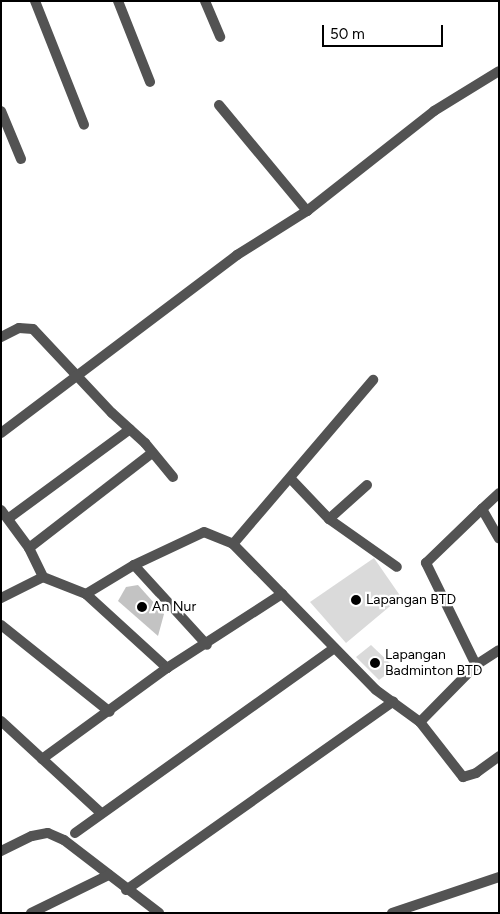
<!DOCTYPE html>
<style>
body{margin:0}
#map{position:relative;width:500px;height:914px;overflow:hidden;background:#fff;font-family:Figtree,sans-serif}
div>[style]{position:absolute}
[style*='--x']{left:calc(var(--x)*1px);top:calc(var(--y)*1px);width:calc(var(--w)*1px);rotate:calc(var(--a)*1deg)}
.green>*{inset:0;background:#dadada}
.building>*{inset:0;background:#c3c3c3}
.street>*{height:10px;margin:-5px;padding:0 5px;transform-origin:5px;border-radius:5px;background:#535353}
.dots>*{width:14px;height:14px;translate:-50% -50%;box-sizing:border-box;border:2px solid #fff;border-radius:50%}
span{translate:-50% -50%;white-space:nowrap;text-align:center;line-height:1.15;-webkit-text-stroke:4.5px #fff;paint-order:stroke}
.poi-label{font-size:14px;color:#000}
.left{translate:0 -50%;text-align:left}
.frame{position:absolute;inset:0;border:2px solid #000;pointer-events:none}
.scale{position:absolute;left:322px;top:25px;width:121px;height:22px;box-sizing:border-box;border:2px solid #000;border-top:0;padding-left:6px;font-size:15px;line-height:18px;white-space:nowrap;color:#000;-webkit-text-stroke:4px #fff;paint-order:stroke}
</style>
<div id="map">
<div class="green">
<div style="clip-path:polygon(374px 558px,401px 597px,346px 643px,310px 602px)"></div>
<div style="clip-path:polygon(371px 645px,395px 668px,379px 680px,356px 657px)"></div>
</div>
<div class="building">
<div style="clip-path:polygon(138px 585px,164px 614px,158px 636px,118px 601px,126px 587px)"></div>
</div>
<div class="street">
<div style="--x:35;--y:1;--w:133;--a:68.4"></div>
<div style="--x:118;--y:1;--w:87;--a:68.4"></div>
<div style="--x:205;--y:1;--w:39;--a:67"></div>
<div style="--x:219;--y:105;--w:138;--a:50.3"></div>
<div style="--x:1;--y:111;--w:52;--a:67.4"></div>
<div style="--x:1;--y:337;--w:20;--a:-27"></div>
<div style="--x:19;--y:328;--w:14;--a:4"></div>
<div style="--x:33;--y:329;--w:115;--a:46.8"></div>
<div style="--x:112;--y:413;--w:45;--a:42.3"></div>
<div style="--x:145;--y:443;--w:44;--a:50.5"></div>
<div style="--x:1;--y:433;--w:296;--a:-37"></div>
<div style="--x:237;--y:255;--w:83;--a:-32.2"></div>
<div style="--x:307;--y:211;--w:162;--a:-38.2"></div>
<div style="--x:434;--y:111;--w:76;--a:-31.6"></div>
<div style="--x:290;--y:478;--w:57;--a:46.4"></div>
<div style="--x:329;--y:519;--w:83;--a:35.2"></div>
<div style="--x:482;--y:509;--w:23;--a:-43"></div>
<div style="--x:1;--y:510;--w:47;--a:53.6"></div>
<div style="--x:29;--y:548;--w:32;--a:64"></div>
<div style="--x:9;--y:518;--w:150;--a:-36.3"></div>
<div style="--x:329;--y:519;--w:51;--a:-41.8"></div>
<div style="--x:233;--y:544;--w:216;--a:-49.5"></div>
<div style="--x:29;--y:548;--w:155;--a:-37.7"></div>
<div style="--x:134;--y:565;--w:108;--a:47.6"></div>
<div style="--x:86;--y:594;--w:110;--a:42.4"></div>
<div style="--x:1;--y:598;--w:47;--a:-26.6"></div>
<div style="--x:43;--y:577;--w:46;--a:21.6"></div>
<div style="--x:86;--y:594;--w:56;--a:-31.1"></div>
<div style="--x:134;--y:565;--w:77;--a:-25.2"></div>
<div style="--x:204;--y:532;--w:31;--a:22"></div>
<div style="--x:233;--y:544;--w:204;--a:45.6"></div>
<div style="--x:376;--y:690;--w:54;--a:36"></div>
<div style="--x:420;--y:722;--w:70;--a:52"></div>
<div style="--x:463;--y:777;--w:14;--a:-17"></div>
<div style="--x:476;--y:773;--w:29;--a:-36"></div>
<div style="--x:1;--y:625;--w:139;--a:38.6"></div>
<div style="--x:476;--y:665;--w:114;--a:-116.1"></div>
<div style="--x:426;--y:563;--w:78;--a:-44"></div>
<div style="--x:482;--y:509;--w:34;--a:60"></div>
<div style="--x:1;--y:721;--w:134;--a:42.6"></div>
<div style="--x:420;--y:722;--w:80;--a:-45.5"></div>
<div style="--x:476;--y:665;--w:27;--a:-33"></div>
<div style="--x:42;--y:759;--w:155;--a:-36.1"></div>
<div style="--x:167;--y:668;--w:137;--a:-32.8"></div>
<div style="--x:75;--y:833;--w:318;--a:-35.5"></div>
<div style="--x:1;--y:851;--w:34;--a:-26"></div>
<div style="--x:32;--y:836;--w:16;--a:-11"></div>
<div style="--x:48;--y:833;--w:17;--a:24"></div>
<div style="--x:64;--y:840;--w:120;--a:37.5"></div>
<div style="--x:126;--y:890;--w:327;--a:-35.2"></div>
<div style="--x:31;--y:913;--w:87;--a:-26"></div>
<div style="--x:392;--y:913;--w:113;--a:-18.6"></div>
</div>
<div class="dots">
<div style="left:356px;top:600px;background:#000"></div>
<div style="left:142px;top:607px;background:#000"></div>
<div style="left:375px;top:663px;background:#000"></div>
</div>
<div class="poi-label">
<span class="left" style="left:366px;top:600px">Lapangan BTD</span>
<span class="left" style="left:152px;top:607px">An Nur</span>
<span class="left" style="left:385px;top:663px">Lapangan<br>Badminton BTD</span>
</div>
<div class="frame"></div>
<div class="scale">50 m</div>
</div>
